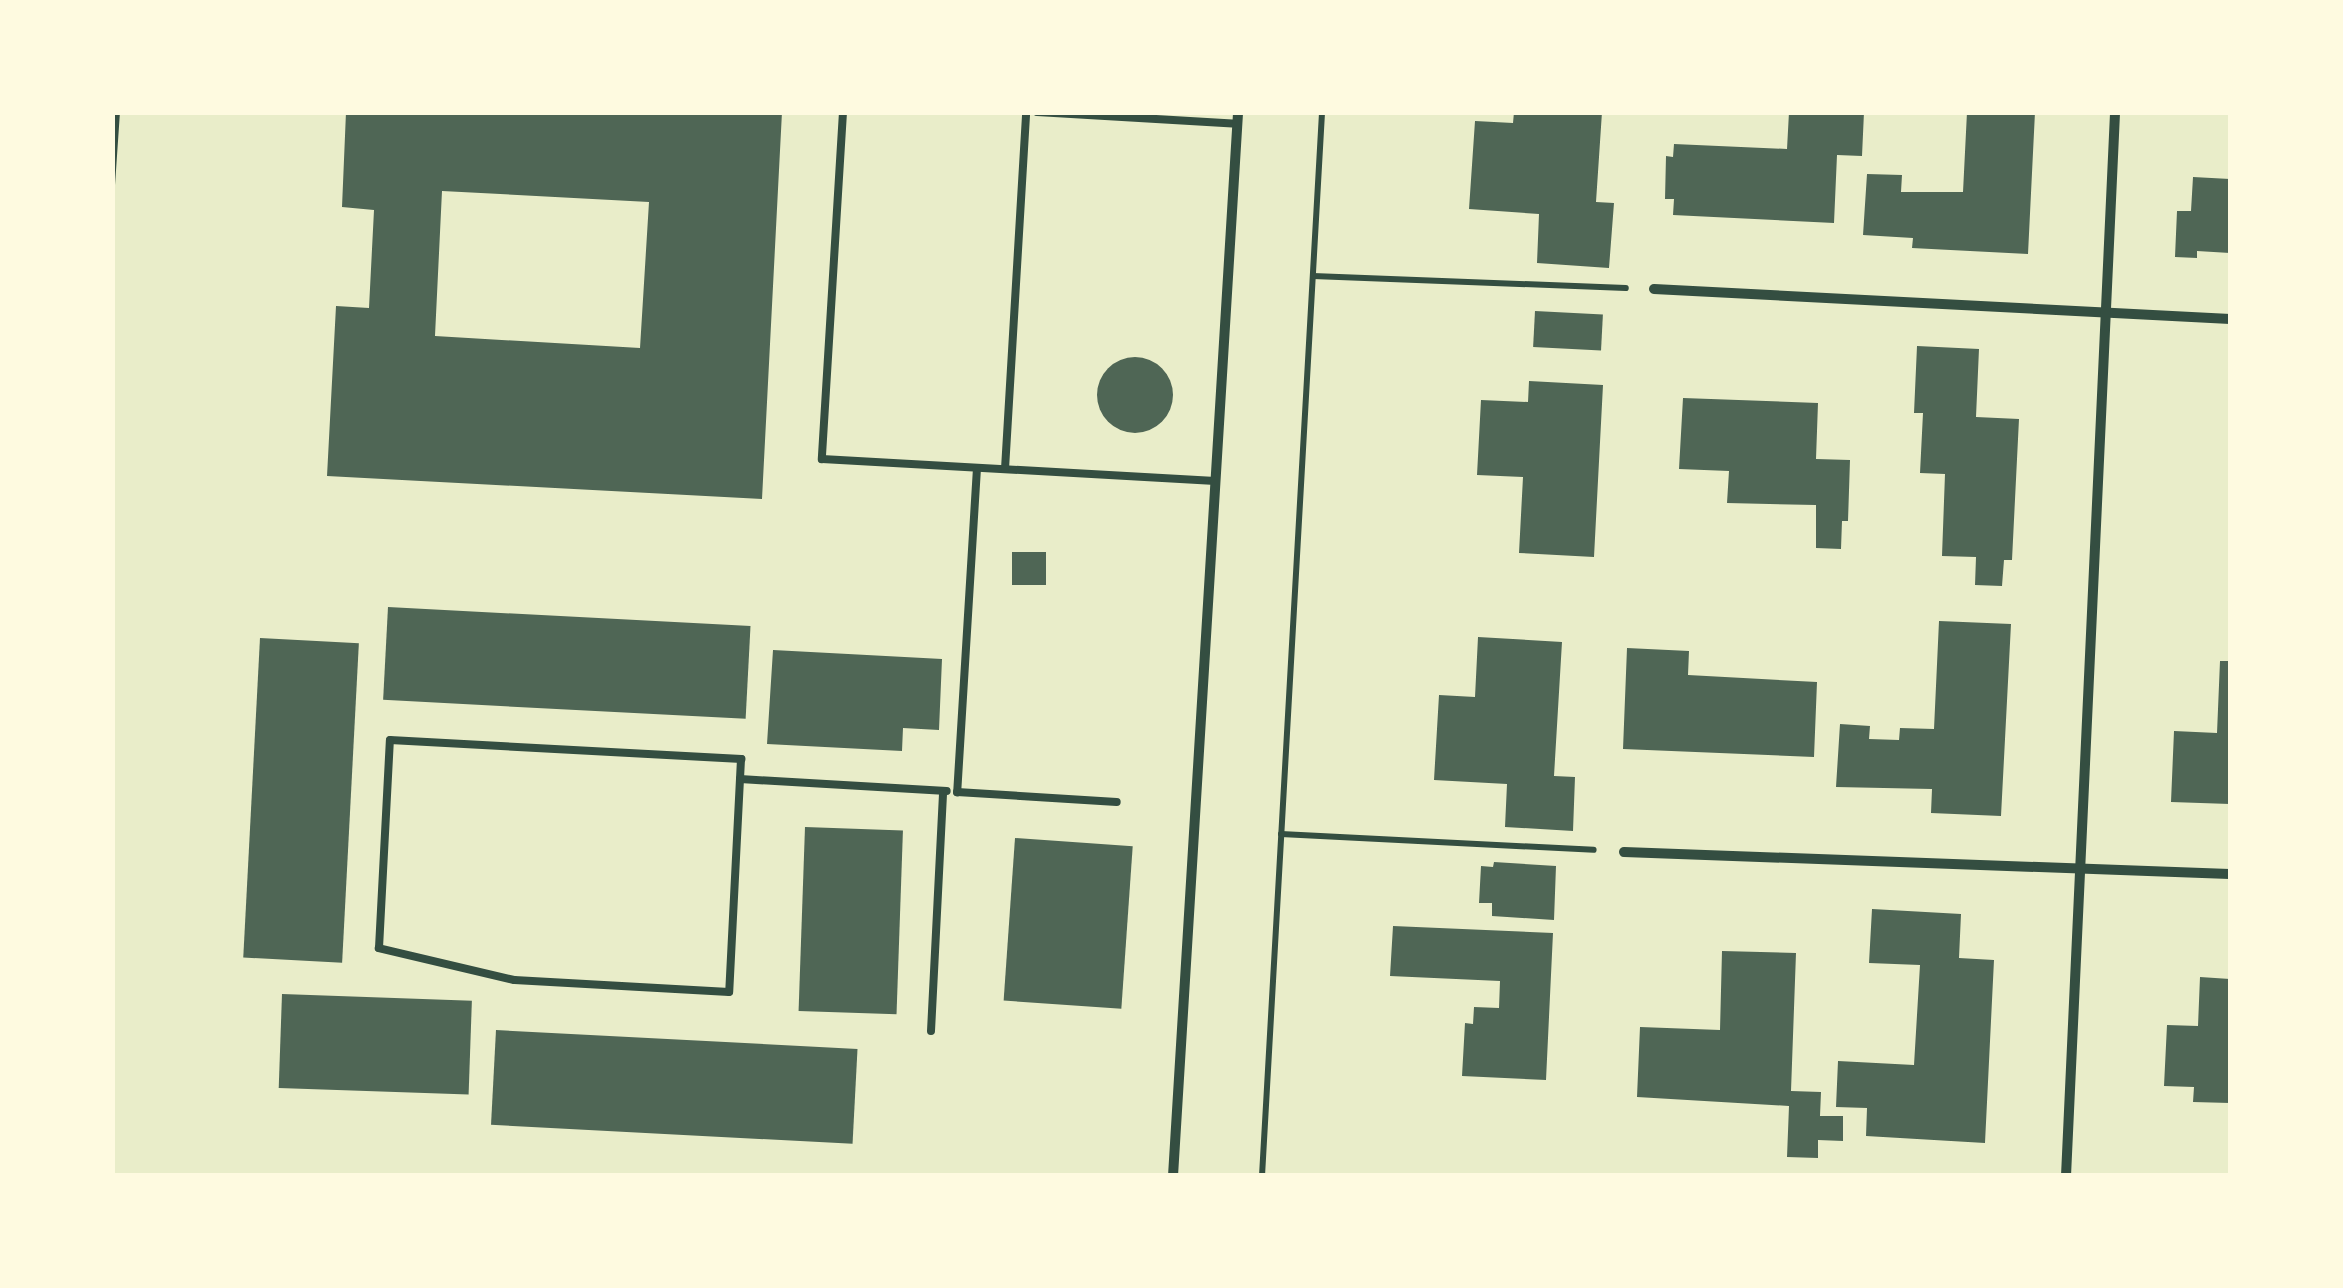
<!DOCTYPE html>
<style>
body{margin:0}
#map{position:relative;width:2343px;height:1288px;overflow:hidden;background:#e9edc9;font-family:"IBM Plex Sans",sans-serif}
div>[style]{position:absolute}
[style*='--x']{left:calc(var(--x)*1px);top:calc(var(--y)*1px);width:calc(var(--w)*1px);rotate:calc(var(--a)*1deg)}
.building>*{inset:0;background:#4f6655;transform-origin:0 0}
.round{border-radius:50%}
.path>*{height:6px;margin:-3px;padding:0 3px;transform-origin:3px;border-radius:3px;background:#344e41}
.service>*{height:8px;margin:-4px;padding:0 4px;transform-origin:4px;border-radius:4px;background:#344e41}
.minor>*{height:10px;margin:-5px;padding:0 5px;transform-origin:5px;border-radius:5px;background:#344e41}
span{translate:-50% -50%;white-space:nowrap;text-align:center;line-height:1.15;-webkit-text-stroke:9px #fefae0;paint-order:stroke}
.frame{position:absolute;inset:0;border:115px solid #fefae0;pointer-events:none}
</style>
<div id="map">
<div class="building">
<div style="clip-path:polygon(evenodd,346px 112px,782px 112px,762px 499px,327px 476px,336px 306px,369px 308px,374px 210px,342px 207px,346px 112px,442px 191px,649px 202px,640px 348px,435px 336px,442px 191px)"></div>
<div style="clip-path:polygon(1514px 112px,1602px 112px,1596px 202px,1614px 203px,1609px 268px,1537px 263px,1539px 214px,1469px 209px,1475px 121px,1513px 123px)"></div>
<div style="clip-path:polygon(1789px 112px,1864px 112px,1862px 156px,1837px 155px,1834px 223px,1673px 215px,1674px 199px,1665px 199px,1666px 156px,1673px 157px,1674px 144px,1787px 149px)"></div>
<div style="clip-path:polygon(1967px 112px,2035px 112px,2028px 254px,1912px 248px,1913px 238px,1863px 235px,1867px 174px,1902px 175px,1901px 192px,1963px 192px)"></div>
<div style="clip-path:polygon(2193px 177px,2230px 179px,2230px 253px,2197px 251px,2197px 258px,2175px 257px,2177px 211px,2191px 211px)"></div>
<div style="left:1535px;top:311px;width:68px;height:36px;rotate:3deg"></div>
<div style="clip-path:polygon(1917px 346px,1979px 349px,1976px 417px,2019px 419px,2012px 560px,2004px 560px,2002px 586px,1975px 585px,1976px 557px,1942px 556px,1945px 474px,1920px 473px,1923px 413px,1914px 413px)"></div>
<div class="round" style="left:1097px;top:357px;width:76px;height:76px"></div>
<div style="clip-path:polygon(1529px 381px,1603px 385px,1594px 557px,1519px 553px,1523px 477px,1477px 475px,1481px 400px,1528px 402px)"></div>
<div style="clip-path:polygon(1683px 398px,1818px 403px,1816px 459px,1850px 460px,1848px 521px,1842px 521px,1841px 549px,1816px 548px,1816px 505px,1727px 503px,1729px 471px,1679px 469px)"></div>
<div style="left:1012px;top:552px;width:34px;height:33px"></div>
<div style="left:388px;top:607px;width:363px;height:93px;rotate:3deg"></div>
<div style="clip-path:polygon(1939px 621px,2011px 624px,2001px 816px,1931px 813px,1932px 789px,1836px 787px,1840px 724px,1870px 726px,1869px 739px,1899px 740px,1900px 728px,1934px 729px)"></div>
<div style="clip-path:polygon(1478px 637px,1562px 642px,1554px 776px,1575px 777px,1573px 831px,1505px 827px,1507px 784px,1434px 780px,1439px 695px,1475px 697px)"></div>
<div style="left:260px;top:638px;width:99px;height:320px;rotate:3deg"></div>
<div style="clip-path:polygon(1627px 648px,1689px 651px,1688px 675px,1817px 682px,1814px 757px,1623px 749px)"></div>
<div style="clip-path:polygon(773px 650px,942px 659px,939px 730px,903px 728px,902px 751px,767px 744px)"></div>
<div style="clip-path:polygon(2220px 661px,2230px 661px,2230px 804px,2171px 802px,2174px 731px,2217px 733px)"></div>
<div style="left:805px;top:827px;width:98px;height:184px;rotate:2deg"></div>
<div style="left:1015px;top:838px;width:118px;height:163px;rotate:4deg"></div>
<div style="clip-path:polygon(1494px 862px,1556px 866px,1554px 920px,1492px 916px,1492px 903px,1479px 903px,1481px 866px,1493px 867px)"></div>
<div style="clip-path:polygon(1872px 909px,1961px 914px,1959px 958px,1994px 960px,1985px 1143px,1866px 1136px,1867px 1108px,1836px 1107px,1838px 1061px,1914px 1065px,1920px 965px,1869px 963px)"></div>
<div style="clip-path:polygon(1393px 926px,1553px 933px,1546px 1080px,1462px 1076px,1465px 1023px,1473px 1024px,1474px 1007px,1499px 1008px,1500px 981px,1390px 976px)"></div>
<div style="clip-path:polygon(1722px 951px,1796px 953px,1791px 1091px,1821px 1092px,1820px 1116px,1843px 1116px,1843px 1141px,1818px 1140px,1818px 1158px,1787px 1157px,1789px 1106px,1637px 1097px,1640px 1027px,1720px 1030px)"></div>
<div style="clip-path:polygon(2200px 977px,2230px 979px,2230px 1103px,2193px 1102px,2194px 1087px,2164px 1086px,2167px 1025px,2198px 1026px)"></div>
<div style="left:282px;top:994px;width:190px;height:94px;rotate:2deg"></div>
<div style="left:496px;top:1030px;width:362px;height:95px;rotate:3deg"></div>
</div>
<div class="path">
<div style="--x:112;--y:185;--w:73;--a:-86.1"></div>
<div style="--x:1313;--y:276;--w:313;--a:2.2"></div>
<div style="--x:1281;--y:834;--w:313;--a:2.9"></div>
<div style="--x:1262;--y:1176;--w:1066;--a:-86.77"></div>
</div>
<div class="service">
<div style="--x:843;--y:112;--w:348;--a:93.5"></div>
<div style="--x:822;--y:459;--w:394;--a:3.2"></div>
<div style="--x:1037;--y:112;--w:200;--a:3.4"></div>
<div style="--x:977;--y:468;--w:325;--a:93.5"></div>
<div style="--x:957;--y:792;--w:160;--a:3.6"></div>
<div style="--x:1005;--y:469;--w:358;--a:-86.6"></div>
<div style="--x:390;--y:740;--w:352;--a:3.1"></div>
<div style="--x:741;--y:759;--w:233;--a:92.9"></div>
<div style="--x:729;--y:992;--w:215;--a:-176.8"></div>
<div style="--x:514;--y:980;--w:139;--a:-166.7"></div>
<div style="--x:379;--y:948;--w:208;--a:-87"></div>
<div style="--x:740;--y:779;--w:207;--a:3.3"></div>
<div style="--x:931;--y:1031;--w:240;--a:-87.1"></div>
</div>
<div class="minor">
<div style="--x:1654;--y:289;--w:577;--a:2.98"></div>
<div style="--x:1624;--y:852;--w:606;--a:2.08"></div>
<div style="--x:1173;--y:1176;--w:1066;--a:-86.5"></div>
<div style="--x:2066;--y:1176;--w:1065;--a:-87.36"></div>
</div>
<div class="frame"></div>
</div>
